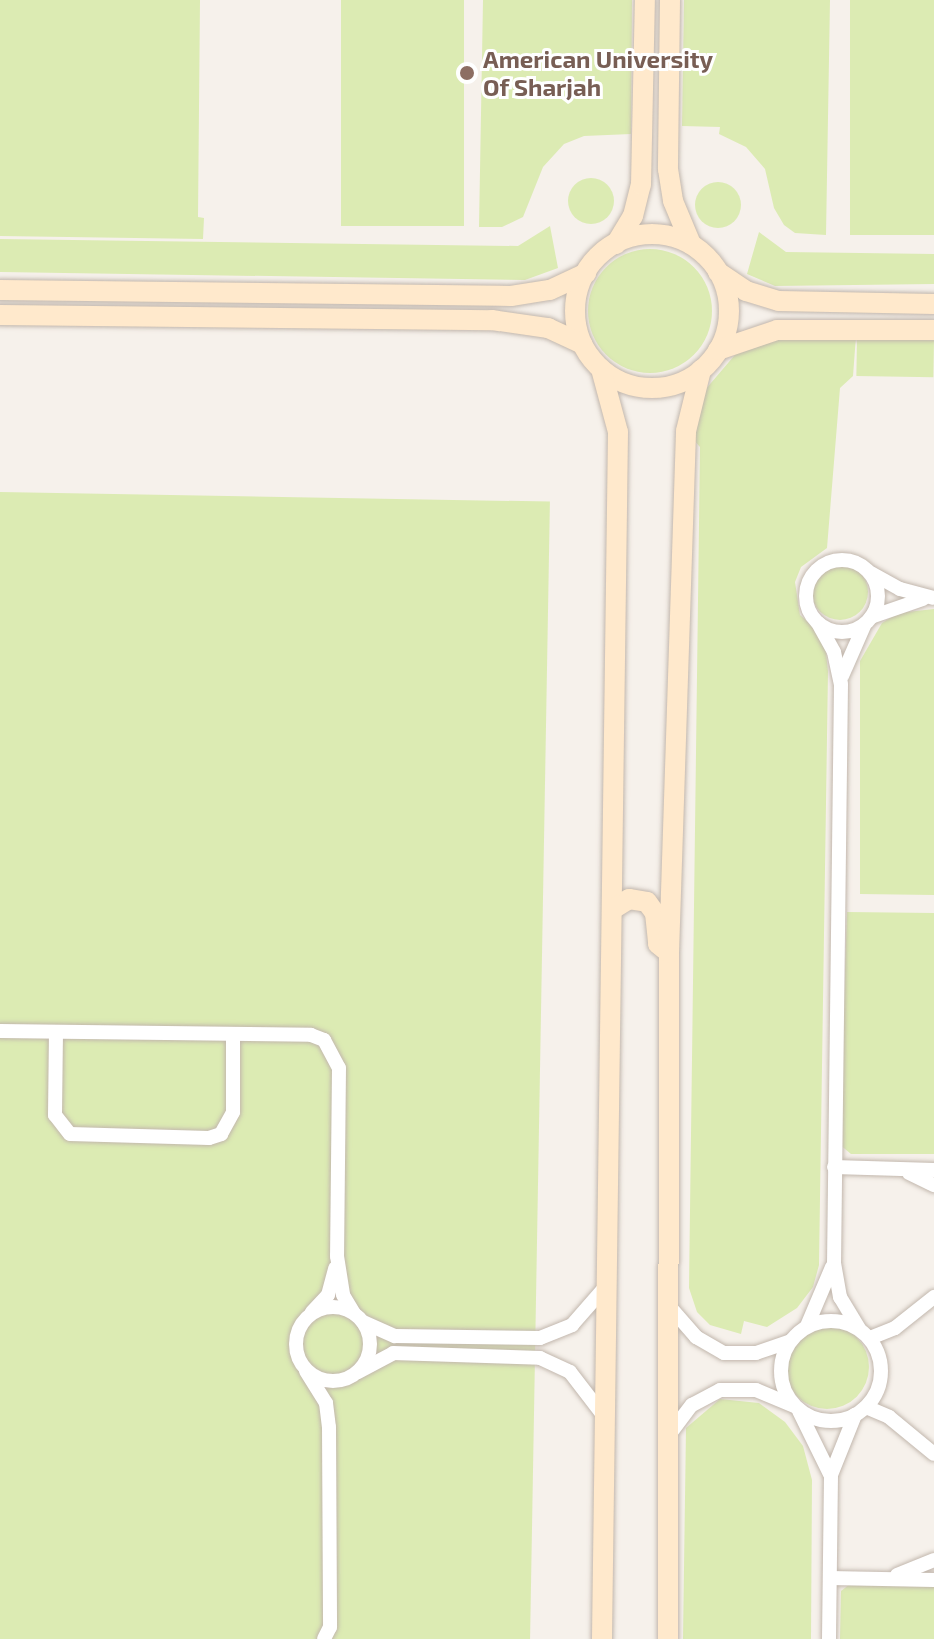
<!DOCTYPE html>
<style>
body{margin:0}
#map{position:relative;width:934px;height:1639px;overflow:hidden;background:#f6f1eb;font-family:"Exo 2",sans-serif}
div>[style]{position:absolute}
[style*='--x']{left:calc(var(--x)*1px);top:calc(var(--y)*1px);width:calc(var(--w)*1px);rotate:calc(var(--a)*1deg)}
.green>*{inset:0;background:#dcebb3;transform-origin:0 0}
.round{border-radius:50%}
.roads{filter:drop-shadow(0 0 2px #c2b7ad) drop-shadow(0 0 2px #c2b7ad)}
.street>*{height:14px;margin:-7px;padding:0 7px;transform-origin:7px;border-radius:7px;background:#fff}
.street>.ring{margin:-7px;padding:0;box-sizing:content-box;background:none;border:14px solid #fff;border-radius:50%}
.secondary>*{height:20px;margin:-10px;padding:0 10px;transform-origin:10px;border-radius:10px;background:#ffe9cc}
.secondary>.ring{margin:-10px;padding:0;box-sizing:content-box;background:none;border:20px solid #ffe9cc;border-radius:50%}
.dots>*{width:22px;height:22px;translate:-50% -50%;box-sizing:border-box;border:4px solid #fff;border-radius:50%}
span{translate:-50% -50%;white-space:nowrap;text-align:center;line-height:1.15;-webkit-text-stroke:6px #fff;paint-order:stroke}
.education-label{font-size:24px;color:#785e54;font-weight:700}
.left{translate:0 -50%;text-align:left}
</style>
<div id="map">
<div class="green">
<div style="clip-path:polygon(0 0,200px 0,198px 217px,204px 218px,203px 239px,0 236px)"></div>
<div style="left:341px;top:0;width:123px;height:226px"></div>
<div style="clip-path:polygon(483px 0,632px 0,631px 134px,584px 136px,564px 144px,543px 167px,523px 217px,502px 227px,479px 227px)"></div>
<div style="clip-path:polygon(684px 0,830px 0,826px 235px,795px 233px,784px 225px,774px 208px,765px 169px,746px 147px,719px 134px,720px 127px,682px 126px)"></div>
<div style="left:850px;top:0;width:84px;height:235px"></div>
<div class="round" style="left:568px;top:178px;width:46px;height:46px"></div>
<div class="round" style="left:695px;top:182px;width:46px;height:46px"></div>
<div style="clip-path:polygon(550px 226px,558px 268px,525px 280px,0 272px,0 239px,518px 246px)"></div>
<div style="clip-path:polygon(759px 232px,786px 252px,934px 254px,934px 284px,775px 286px,747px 274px)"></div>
<div class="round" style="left:588px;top:249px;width:124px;height:124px"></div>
<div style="clip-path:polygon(856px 336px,853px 376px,840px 388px,827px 548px,801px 567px,795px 582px,800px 615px,824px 636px,828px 671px,819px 1265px,813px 1287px,797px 1308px,767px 1327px,744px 1321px,741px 1334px,710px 1325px,697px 1312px,689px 1288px,700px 447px,692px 438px,699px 397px,740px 349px,762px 340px)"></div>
<div style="left:857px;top:339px;width:77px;height:37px;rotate:1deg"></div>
<div style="left:0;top:492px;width:550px;height:1147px;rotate:1deg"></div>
<div class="round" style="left:812px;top:564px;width:56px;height:56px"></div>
<div style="clip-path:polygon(934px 609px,934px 895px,860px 894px,860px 661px,882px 623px,898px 613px)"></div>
<div style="clip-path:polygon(847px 912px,934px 913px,934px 1154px,851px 1154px,839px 1144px)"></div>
<div class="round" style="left:785px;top:1325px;width:84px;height:84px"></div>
<div style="clip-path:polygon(720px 1399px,759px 1403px,785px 1422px,803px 1446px,812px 1480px,811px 1639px,683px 1639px,686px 1428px)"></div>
<div style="clip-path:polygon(934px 1583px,934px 1639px,840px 1639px,841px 1591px,850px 1584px)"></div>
</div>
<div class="roads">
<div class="street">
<div class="ring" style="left:806px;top:560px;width:58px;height:58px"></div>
<div style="--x:871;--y:573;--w:33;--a:29"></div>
<div style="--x:900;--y:589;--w:34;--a:15"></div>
<div style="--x:871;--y:617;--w:55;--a:-19.1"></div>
<div style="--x:818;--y:623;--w:33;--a:61"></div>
<div style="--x:834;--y:652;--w:33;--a:78"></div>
<div style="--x:841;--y:684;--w:579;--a:90.69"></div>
<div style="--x:834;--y:1263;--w:35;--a:80"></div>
<div style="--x:840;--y:1297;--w:37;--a:59"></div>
<div style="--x:842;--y:676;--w:55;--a:-66.3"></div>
<div style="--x:0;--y:1031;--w:311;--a:0.7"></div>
<div style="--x:311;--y:1035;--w:14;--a:21"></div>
<div style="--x:324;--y:1040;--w:32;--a:62"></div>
<div style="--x:339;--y:1068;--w:188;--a:90.6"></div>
<div style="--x:337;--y:1256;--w:39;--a:81"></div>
<div style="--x:343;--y:1295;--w:21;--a:59"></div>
<div style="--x:56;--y:1032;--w:83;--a:90.7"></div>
<div style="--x:55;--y:1115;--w:24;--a:52"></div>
<div style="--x:70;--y:1134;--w:139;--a:1.6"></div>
<div style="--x:209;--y:1138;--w:13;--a:-18"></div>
<div style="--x:221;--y:1134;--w:25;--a:-61"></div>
<div style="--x:233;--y:1112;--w:78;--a:-90"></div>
<div style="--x:834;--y:1167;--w:100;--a:1.7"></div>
<div style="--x:909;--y:1173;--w:28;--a:26"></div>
<div class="ring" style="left:296px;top:1307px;width:60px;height:60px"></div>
<div style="--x:670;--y:1307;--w:40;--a:49"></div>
<div style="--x:696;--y:1337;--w:32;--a:30"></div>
<div style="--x:724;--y:1353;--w:32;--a:0"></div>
<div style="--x:756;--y:1353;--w:36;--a:-19"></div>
<div style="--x:312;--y:1312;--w:23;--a:-47"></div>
<div style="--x:328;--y:1295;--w:28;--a:-75"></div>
<div class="ring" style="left:781px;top:1321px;width:86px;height:86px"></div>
<div style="--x:363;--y:1322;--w:35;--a:24"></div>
<div style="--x:395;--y:1336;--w:145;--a:0.8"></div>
<div style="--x:540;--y:1338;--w:35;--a:-22"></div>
<div style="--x:572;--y:1325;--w:53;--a:-48.8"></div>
<div style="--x:807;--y:1326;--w:64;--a:-67"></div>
<div style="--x:870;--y:1338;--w:27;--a:-22"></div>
<div style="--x:895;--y:1328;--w:50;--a:-38.5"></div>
<div style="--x:306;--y:1371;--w:38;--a:58"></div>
<div style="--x:326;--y:1403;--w:24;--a:83"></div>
<div style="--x:329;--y:1427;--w:200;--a:89.7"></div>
<div style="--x:330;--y:1627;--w:13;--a:117"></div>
<div style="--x:358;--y:1372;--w:40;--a:-28"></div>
<div style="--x:393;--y:1353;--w:147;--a:1.9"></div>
<div style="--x:540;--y:1358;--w:33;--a:25"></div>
<div style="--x:570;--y:1372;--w:54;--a:52.5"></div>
<div style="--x:866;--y:1407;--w:25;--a:23"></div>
<div style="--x:889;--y:1417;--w:58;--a:39.4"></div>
<div style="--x:799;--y:1411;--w:70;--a:63.8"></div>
<div style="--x:669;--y:1435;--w:38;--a:-53"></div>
<div style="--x:692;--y:1405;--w:32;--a:-28"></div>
<div style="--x:720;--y:1390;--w:36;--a:0"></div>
<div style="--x:756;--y:1390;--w:41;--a:22.8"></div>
<div style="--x:897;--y:1575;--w:40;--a:-22"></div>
<div style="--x:830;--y:1578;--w:104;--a:1.1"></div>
<div style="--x:829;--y:1639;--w:164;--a:-89.3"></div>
<div style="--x:831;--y:1475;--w:65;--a:-68.2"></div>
</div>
<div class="secondary">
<div style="--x:670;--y:0;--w:169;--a:90.7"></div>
<div style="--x:668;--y:169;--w:32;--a:81"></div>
<div style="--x:673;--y:201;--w:47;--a:67.3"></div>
<div class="ring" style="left:575px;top:234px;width:134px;height:134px"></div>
<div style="--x:616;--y:244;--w:33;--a:-59"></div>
<div style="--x:633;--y:216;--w:32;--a:-76"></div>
<div style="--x:641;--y:185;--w:185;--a:-88.8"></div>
<div style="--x:718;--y:272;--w:34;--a:34"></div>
<div style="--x:746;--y:291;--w:34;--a:17"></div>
<div style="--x:779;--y:301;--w:155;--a:1.1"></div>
<div style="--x:0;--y:290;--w:511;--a:0.67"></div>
<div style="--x:511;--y:296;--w:39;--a:-9"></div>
<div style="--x:550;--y:290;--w:40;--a:-25"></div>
<div style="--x:0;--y:315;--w:492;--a:0.6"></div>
<div style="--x:492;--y:320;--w:57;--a:8.1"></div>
<div style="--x:548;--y:328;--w:38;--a:25"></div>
<div style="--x:718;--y:350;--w:62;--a:-18.7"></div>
<div style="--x:777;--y:330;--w:157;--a:0"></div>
<div style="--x:601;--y:369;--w:65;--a:74.9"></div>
<div style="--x:618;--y:432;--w:1207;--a:90.76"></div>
<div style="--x:613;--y:909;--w:19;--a:-32"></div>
<div style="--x:629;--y:899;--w:18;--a:9"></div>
<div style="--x:647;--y:902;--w:14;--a:54"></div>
<div style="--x:655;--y:913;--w:31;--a:84"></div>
<div style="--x:658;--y:944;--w:14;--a:39"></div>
<div style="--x:668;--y:1639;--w:686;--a:-89.92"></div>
<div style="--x:669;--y:953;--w:522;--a:-88.13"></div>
<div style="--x:686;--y:431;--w:63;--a:-76.2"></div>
</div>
</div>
<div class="dots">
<div style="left:467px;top:73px;background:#8d6e63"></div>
</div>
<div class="education-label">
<span class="left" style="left:483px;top:73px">American University<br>Of Sharjah</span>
</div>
</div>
